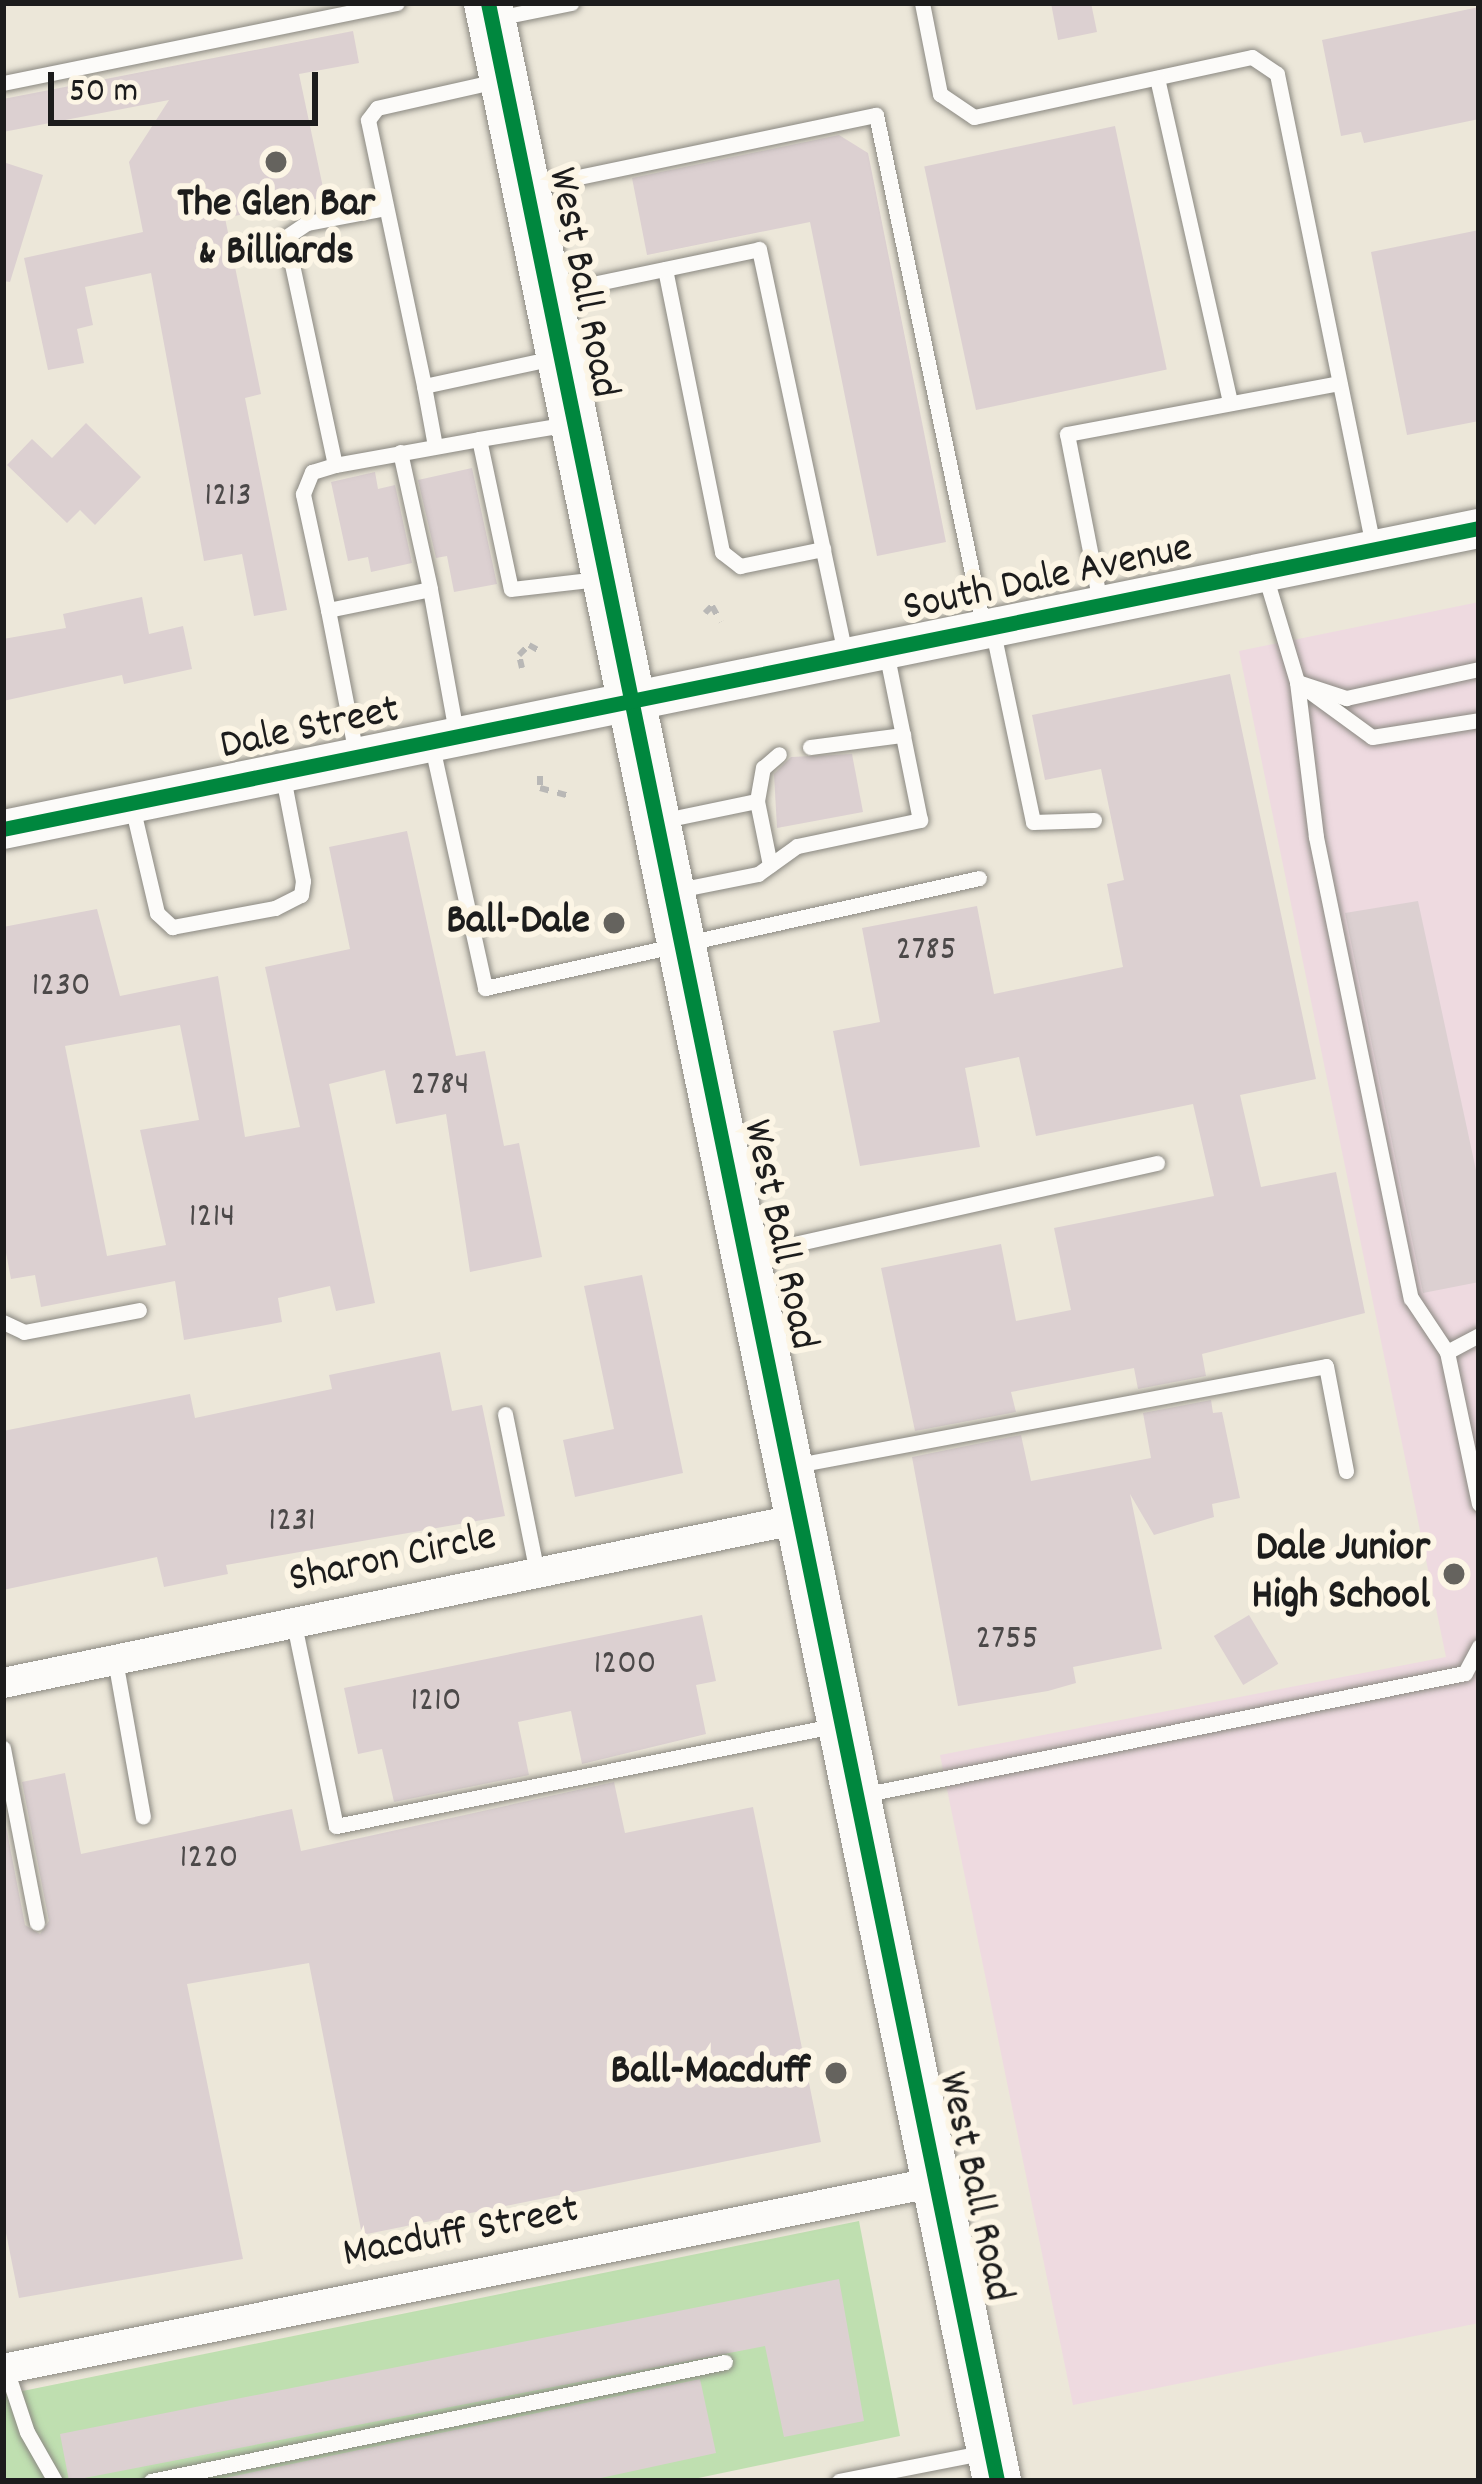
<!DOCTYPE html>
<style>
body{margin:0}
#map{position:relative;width:1482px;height:2484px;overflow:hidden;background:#ece7d9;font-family:Dekko,sans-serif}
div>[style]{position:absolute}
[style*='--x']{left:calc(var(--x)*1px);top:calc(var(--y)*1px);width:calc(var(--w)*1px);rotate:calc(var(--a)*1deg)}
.built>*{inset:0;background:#eedae0}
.green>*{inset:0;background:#bfdfb0}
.building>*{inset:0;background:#dcd0d1;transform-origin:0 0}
.path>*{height:6px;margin-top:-3px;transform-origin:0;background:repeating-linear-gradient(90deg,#b9b8b6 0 9px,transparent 0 18px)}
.roads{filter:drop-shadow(0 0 3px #8a8881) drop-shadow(0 0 3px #8a8881)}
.service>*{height:15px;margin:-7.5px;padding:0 7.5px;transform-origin:7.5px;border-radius:7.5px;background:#fcfbf9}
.minor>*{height:30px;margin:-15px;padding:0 15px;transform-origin:15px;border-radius:15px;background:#fcfbf9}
.tertiary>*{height:39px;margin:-19.5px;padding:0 19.5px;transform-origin:19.5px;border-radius:19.5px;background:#fcfbf9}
.primary>*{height:48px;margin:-24px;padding:0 24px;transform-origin:24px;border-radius:24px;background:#fcfbf9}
.cycleway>*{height:15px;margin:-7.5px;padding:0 7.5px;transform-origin:7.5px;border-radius:7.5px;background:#00873e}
.dots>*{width:33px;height:33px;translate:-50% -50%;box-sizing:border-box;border:6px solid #fcf5e5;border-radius:50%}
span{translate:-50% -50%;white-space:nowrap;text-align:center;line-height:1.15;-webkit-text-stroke:12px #fcf5e5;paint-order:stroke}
.number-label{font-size:36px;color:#4c4949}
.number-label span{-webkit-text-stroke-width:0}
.poi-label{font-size:42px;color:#1c1c1c;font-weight:700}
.right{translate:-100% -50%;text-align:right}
.street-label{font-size:42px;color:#1c1c1c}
.frame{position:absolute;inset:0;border:6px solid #1c1c1c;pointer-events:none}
.scale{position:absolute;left:48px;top:72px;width:270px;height:54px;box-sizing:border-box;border:6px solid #1c1c1c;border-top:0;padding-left:15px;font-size:36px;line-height:42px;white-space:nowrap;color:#1c1c1c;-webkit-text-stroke:9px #fcf5e5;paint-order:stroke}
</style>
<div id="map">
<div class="built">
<div style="clip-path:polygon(1479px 602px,1479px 2323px,1073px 2405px,940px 1755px,1446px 1657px,1239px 651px)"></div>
</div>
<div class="green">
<div style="clip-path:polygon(859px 2221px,900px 2436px,684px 2481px,3px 2481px,3px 2395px)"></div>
</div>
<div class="building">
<div style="clip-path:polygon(1051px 3px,1091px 3px,1097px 32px,1058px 40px)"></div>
<div style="clip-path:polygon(1479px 7px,1479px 119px,1364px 143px,1361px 132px,1341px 136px,1322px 40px)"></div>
<div style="clip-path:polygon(353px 31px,359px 63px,299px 74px,325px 197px,225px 218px,261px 394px,245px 398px,287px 610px,254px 616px,242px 554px,204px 561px,151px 273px,85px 287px,93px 325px,77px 329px,84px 363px,48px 370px,24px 258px,143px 232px,129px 162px,169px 100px,3px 132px,3px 99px)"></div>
<div style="left:1115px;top:126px;width:249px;height:195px;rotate:78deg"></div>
<div style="clip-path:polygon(839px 135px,868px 153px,946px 542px,877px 556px,810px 222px,647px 255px,632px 178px)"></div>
<div style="clip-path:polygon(3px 162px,43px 175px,10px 282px,3px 281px)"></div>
<div style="clip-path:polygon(1479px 230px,1479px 421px,1407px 435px,1371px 252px)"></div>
<div style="clip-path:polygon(86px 423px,141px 477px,95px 525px,80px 510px,67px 523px,7px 465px,32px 439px,52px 458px)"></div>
<div style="clip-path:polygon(472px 468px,497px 584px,454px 592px,447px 556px,436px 558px,418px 480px)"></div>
<div style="clip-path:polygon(375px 472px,378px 489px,395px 485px,412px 563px,371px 572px,368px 557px,348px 561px,331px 482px)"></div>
<div style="clip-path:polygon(142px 597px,149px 634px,183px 626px,192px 669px,124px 684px,122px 675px,3px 701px,3px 639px,66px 628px,63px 614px)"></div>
<div style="clip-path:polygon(1230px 674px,1316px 1079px,1240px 1095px,1261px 1187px,1336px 1172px,1365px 1313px,1202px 1354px,1206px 1376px,1138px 1389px,1134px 1368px,1011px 1392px,1016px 1412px,915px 1431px,881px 1268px,1001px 1244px,1016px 1321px,1071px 1310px,1054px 1228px,1214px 1196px,1193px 1104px,1036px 1136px,1019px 1057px,965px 1068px,980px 1147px,860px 1166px,833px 1031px,880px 1022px,862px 928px,977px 906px,994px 994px,1123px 967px,1107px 884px,1124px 880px,1101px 769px,1045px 780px,1032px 715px)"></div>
<div style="clip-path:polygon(852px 754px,863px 812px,777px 828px,774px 774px,791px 757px)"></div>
<div style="clip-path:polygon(evenodd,407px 831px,456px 1056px,485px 1051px,504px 1146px,519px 1143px,542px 1257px,470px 1272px,446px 1114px,396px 1124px,385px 1070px,329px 1084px,375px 1303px,336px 1311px,330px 1286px,278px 1298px,282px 1322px,184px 1340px,175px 1281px,41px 1307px,35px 1275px,11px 1279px,3px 1237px,3px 927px,97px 909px,120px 996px,218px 976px,245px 1137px,300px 1127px,265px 967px,350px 949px,329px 847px,407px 831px,180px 1025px,199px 1120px,140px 1130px,166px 1245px,107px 1256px,65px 1046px,180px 1025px)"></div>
<div style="clip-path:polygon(1418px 901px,1479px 1184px,1479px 1282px,1423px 1293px,1345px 913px)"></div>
<div style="clip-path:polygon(642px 1275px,683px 1473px,575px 1497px,563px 1440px,614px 1429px,584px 1286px)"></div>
<div style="clip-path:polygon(440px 1352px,452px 1411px,482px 1405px,505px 1516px,226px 1565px,228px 1574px,164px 1587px,157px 1557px,3px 1590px,3px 1431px,190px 1394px,195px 1418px,332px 1389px,329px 1375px)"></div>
<div style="clip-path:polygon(1211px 1400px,1213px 1413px,1222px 1412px,1240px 1498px,1212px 1504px,1214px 1517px,1154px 1535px,1130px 1494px,1162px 1649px,1073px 1667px,1076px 1683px,1048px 1691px,958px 1706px,912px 1457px,1021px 1435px,1031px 1481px,1151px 1458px,1143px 1413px)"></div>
<div style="clip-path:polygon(702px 1615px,716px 1681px,696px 1685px,706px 1734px,582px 1764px,571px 1711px,518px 1722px,529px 1775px,394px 1802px,382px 1749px,358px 1754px,344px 1688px)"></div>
<div style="left:1249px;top:1615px;width:57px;height:41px;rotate:59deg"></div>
<div style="clip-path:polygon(65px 1773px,81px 1854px,292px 1809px,301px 1851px,614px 1782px,625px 1833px,753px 1807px,821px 2142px,362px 2235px,309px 1963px,187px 1984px,243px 2259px,19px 2298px,3px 2218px,3px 1811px,25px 1925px,40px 1934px,49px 1921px,22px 1782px)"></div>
<div style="clip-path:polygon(839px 2279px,864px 2421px,784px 2437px,765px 2346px,69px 2481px,60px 2434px)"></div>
<div style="clip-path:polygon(700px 2379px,716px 2453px,587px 2481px,210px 2481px)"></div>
</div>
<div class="path">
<div style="--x:705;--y:613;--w:10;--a:-45"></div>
<div style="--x:712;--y:606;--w:18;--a:61"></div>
<div style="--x:522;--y:668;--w:13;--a:-103"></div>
<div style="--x:519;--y:655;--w:14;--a:-45"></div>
<div style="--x:529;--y:645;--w:10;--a:29"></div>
<div style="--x:540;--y:776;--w:12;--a:90"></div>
<div style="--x:540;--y:788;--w:35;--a:15"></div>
</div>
<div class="roads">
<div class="service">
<div style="--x:922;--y:3;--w:93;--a:78.8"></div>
<div style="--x:940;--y:94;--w:41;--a:34.1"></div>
<div style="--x:974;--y:117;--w:284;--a:-12.2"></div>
<div style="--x:1252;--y:57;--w:30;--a:34"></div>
<div style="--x:1277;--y:74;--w:485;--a:78.5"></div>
<div style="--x:497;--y:18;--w:76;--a:-11.5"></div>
<div style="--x:1157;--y:78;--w:333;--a:77.3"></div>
<div style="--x:501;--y:80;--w:127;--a:167.3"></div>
<div style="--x:377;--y:108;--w:15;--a:127"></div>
<div style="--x:368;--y:120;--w:272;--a:78.1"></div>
<div style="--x:424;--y:386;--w:132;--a:-12.2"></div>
<div style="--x:3;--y:83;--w:402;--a:-11.5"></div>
<div style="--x:535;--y:186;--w:348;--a:-11.8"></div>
<div style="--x:876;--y:115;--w:521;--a:78.15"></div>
<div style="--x:665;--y:269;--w:289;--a:78.6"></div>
<div style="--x:722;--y:552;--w:23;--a:38"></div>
<div style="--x:740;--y:566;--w:85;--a:-11.6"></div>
<div style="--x:554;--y:292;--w:209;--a:-11.8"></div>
<div style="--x:759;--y:249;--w:415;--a:78"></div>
<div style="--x:424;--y:386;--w:61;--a:79.6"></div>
<div style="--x:569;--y:424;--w:91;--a:170.5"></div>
<div style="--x:479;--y:439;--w:153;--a:78"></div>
<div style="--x:511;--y:589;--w:89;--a:-6.5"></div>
<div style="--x:400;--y:452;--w:140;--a:77.6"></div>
<div style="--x:335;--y:465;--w:146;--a:-10.2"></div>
<div style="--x:1265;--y:575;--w:112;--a:73.3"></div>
<div style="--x:1297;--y:682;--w:52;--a:18.1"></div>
<div style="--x:1346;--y:698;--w:136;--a:-12.3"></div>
<div style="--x:1100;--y:602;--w:171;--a:-101.1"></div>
<div style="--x:1067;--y:434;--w:277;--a:-10.6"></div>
<div style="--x:328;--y:610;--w:119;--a:-102.2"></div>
<div style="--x:303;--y:494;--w:24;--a:-68"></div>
<div style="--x:312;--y:472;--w:24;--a:-17"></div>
<div style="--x:335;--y:465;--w:233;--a:-102.1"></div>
<div style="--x:286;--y:237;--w:25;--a:-34"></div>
<div style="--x:307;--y:223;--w:80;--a:-10.8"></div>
<div style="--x:993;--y:632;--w:194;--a:78.1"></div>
<div style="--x:1033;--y:822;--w:61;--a:-1.9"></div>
<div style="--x:1297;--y:682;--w:156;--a:83"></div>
<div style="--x:1316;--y:837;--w:471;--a:78.4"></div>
<div style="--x:1411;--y:1298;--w:65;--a:56.3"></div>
<div style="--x:1309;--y:691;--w:78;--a:36.1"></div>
<div style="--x:1372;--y:737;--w:108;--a:-9"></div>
<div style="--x:431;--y:742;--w:252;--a:77.6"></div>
<div style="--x:485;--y:988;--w:506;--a:-12.55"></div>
<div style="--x:810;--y:747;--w:94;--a:-7.4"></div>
<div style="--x:356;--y:754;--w:147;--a:-101"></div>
<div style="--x:328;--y:610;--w:104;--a:-11.6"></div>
<div style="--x:430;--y:589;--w:145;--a:79.7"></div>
<div style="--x:132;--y:806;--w:110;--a:76.8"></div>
<div style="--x:157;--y:913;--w:21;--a:43"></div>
<div style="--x:172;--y:927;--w:105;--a:-10.5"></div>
<div style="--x:275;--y:908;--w:29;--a:-27"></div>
<div style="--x:301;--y:895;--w:14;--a:-82"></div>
<div style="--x:303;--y:881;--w:111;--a:-100.9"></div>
<div style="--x:660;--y:821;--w:99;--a:-11.7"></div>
<div style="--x:770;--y:865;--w:65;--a:-101.5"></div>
<div style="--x:757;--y:801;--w:34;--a:-80"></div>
<div style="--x:763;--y:768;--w:21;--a:-41"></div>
<div style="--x:673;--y:891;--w:87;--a:-11.3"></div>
<div style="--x:758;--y:874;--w:48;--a:-35.7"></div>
<div style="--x:797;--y:846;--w:126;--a:-11.9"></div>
<div style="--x:920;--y:820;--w:172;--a:-101.4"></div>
<div style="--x:754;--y:1253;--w:413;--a:-12.6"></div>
<div style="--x:3;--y:1322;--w:23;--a:25"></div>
<div style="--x:24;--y:1332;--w:117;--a:-10.8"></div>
<div style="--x:1479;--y:1335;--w:36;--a:152"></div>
<div style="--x:1447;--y:1352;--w:155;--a:78.1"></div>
<div style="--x:505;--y:1414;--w:162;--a:78.6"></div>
<div style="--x:797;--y:1465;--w:538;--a:-10.6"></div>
<div style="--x:1326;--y:1366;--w:107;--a:79.2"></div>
<div style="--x:294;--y:1624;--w:206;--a:78.3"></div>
<div style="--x:336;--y:1826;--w:507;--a:-11.38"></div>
<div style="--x:115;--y:1660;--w:159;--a:79.9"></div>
<div style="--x:3;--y:1748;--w:178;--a:79"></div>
<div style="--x:862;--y:1795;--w:615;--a:-11.44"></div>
<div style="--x:1465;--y:1673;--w:30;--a:-62"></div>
<div style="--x:6;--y:2369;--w:66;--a:71.6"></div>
<div style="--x:27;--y:2432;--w:56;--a:60.3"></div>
<div style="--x:151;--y:2481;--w:586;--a:-11.71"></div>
<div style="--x:839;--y:2481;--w:146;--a:-11.1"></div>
</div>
<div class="minor">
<div style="--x:3;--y:1683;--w:813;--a:-11.64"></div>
<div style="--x:3;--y:2369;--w:952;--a:-11.33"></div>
</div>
<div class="tertiary">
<div style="--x:3;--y:829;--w:1506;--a:-11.53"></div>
</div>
<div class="primary">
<div style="--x:488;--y:3;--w:2530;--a:78.39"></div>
</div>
</div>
<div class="cycleway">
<div style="--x:488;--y:3;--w:2530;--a:78.39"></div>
<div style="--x:3;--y:829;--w:1506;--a:-11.53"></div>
</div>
<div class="dots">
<div style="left:276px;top:162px;background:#65635e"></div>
<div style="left:614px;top:923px;background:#65635e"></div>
<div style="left:1454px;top:1574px;background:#65635e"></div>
<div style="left:836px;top:2073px;background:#65635e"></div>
</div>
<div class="number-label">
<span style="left:228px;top:498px">1213</span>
<span style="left:926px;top:952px">2785</span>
<span style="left:61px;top:988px">1230</span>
<span style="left:440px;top:1087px">2784</span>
<span style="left:212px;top:1219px">1214</span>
<span style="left:292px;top:1523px">1231</span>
<span style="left:1007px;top:1641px">2755</span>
<span style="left:625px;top:1666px">1200</span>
<span style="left:436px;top:1703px">1210</span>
<span style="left:209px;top:1860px">1220</span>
</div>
<div class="poi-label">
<span style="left:276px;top:230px">The Glen Bar<br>&amp; Billiards</span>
<span class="right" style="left:590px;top:923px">Ball-Dale</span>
<span class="right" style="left:1430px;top:1574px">Dale Junior<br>High School</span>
<span class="right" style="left:812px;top:2073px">Ball-Macduff</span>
</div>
<div class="street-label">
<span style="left:581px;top:283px;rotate:79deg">West Ball Road</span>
<span style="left:1048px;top:580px;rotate:-12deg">South Dale Avenue</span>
<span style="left:310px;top:730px;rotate:-12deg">Dale Street</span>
<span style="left:778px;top:1235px;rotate:78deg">West Ball Road</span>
<span style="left:393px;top:1560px;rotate:-12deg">Sharon Circle</span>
<span style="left:973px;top:2187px;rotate:78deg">West Ball Road</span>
<span style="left:461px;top:2234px;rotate:-11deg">Macduff Street</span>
</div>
<div class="frame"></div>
<div class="scale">50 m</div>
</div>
